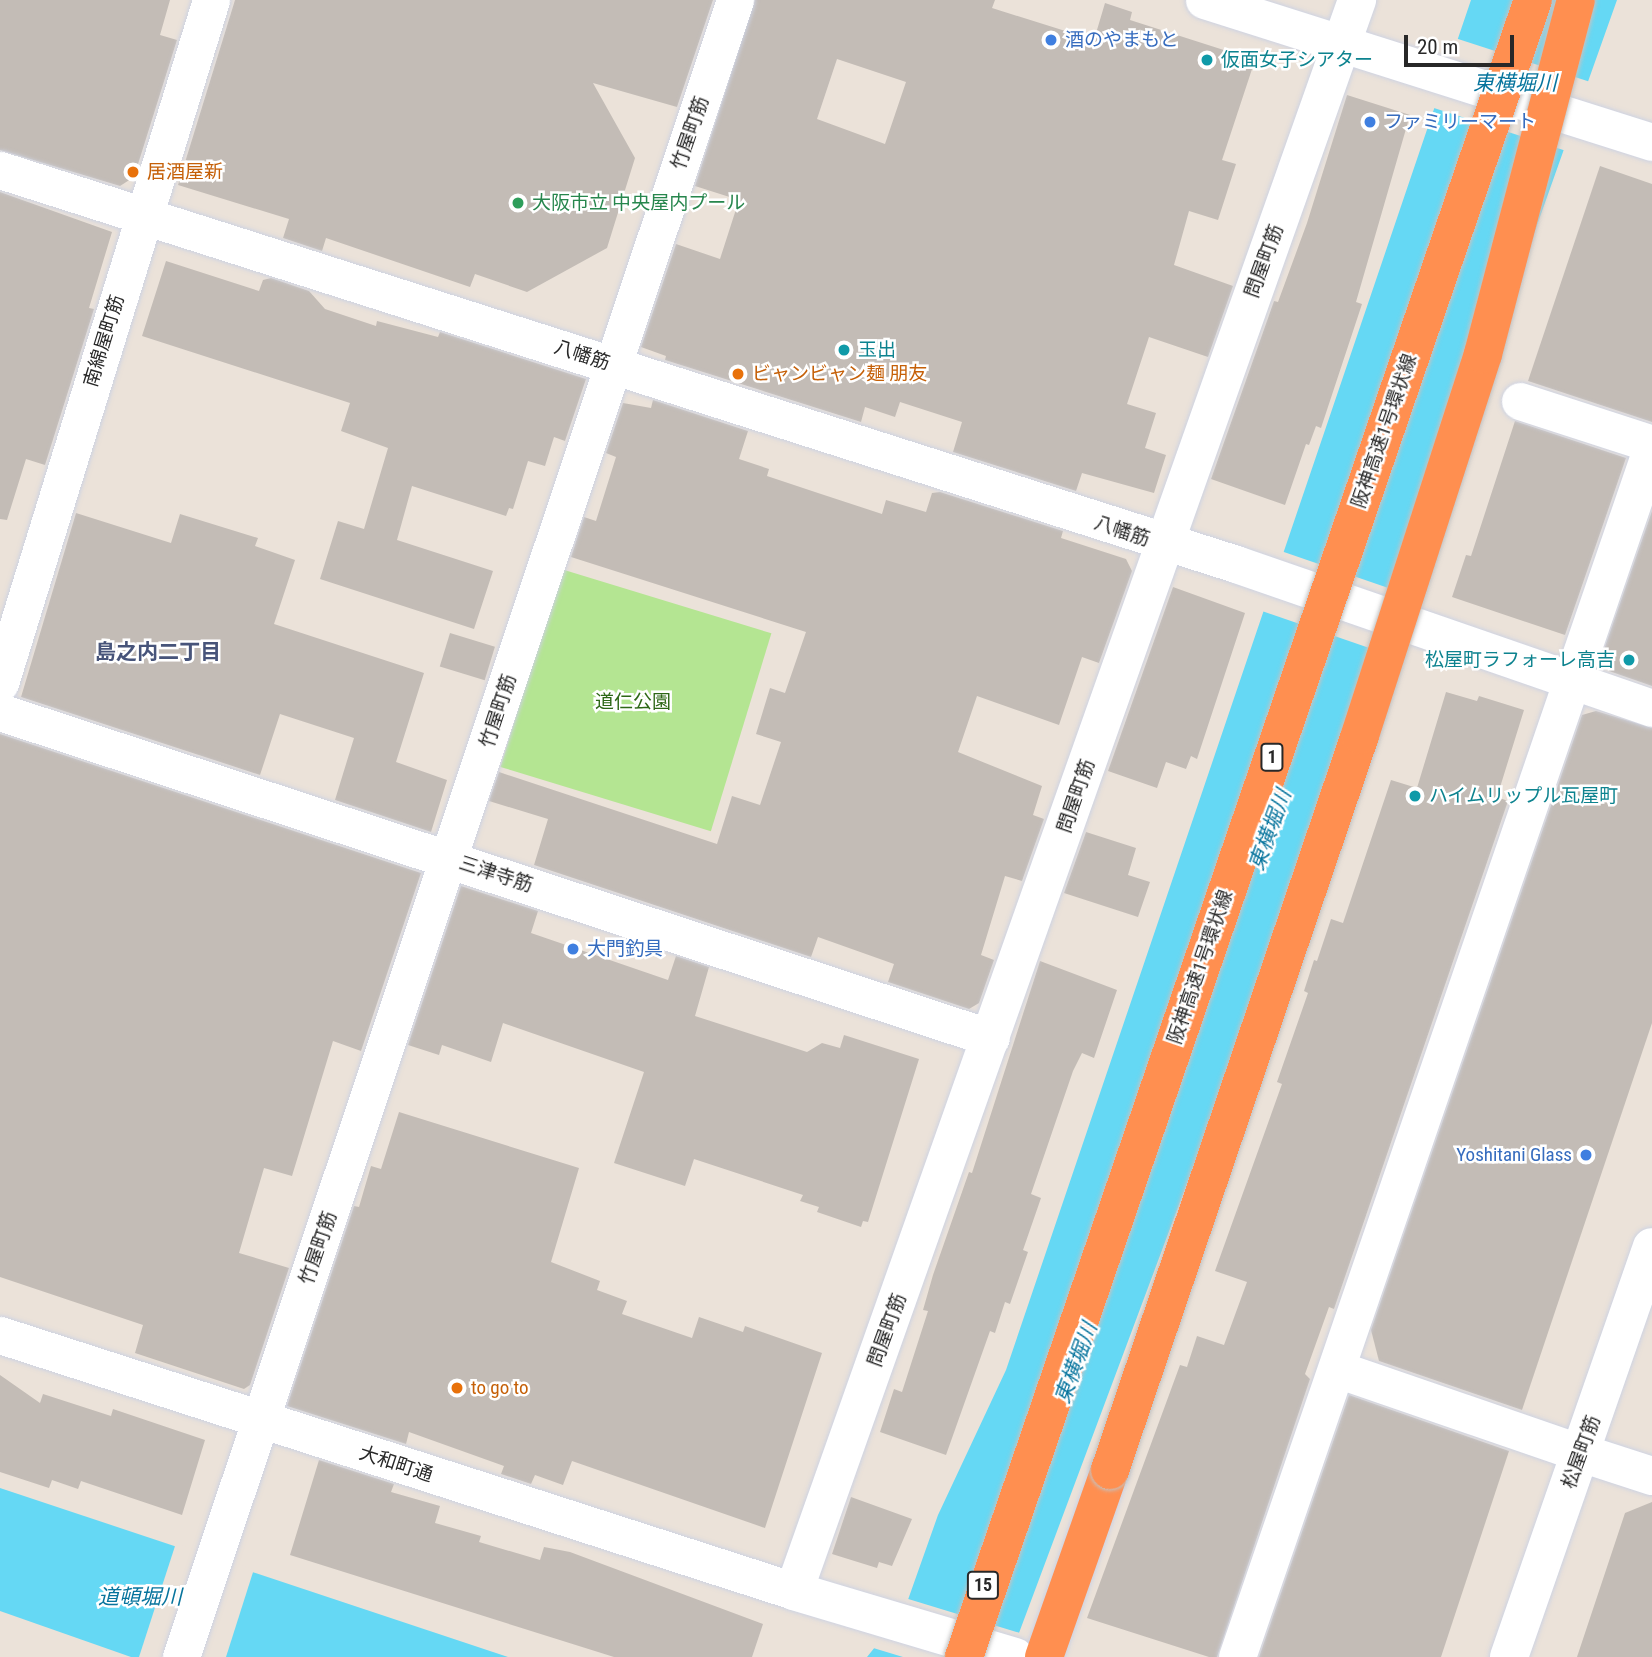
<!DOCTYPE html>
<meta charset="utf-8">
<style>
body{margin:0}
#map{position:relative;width:1652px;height:1657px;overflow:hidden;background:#ebe2d9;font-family:"Roboto Condensed","Noto Sans JP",sans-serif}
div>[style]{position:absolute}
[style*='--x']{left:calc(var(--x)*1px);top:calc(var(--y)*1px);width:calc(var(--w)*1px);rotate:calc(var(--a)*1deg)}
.green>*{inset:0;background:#b4e592;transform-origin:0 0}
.water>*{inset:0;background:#65d8f4}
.pier>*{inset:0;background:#ebe2d9;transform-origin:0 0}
.building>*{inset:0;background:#c3bcb6;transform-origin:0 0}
.roads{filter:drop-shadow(0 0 2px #ced3e2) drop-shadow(0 0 2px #ced3e2)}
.minor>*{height:37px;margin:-18.5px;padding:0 18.5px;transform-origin:18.5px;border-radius:18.5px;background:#fff}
.tertiary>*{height:38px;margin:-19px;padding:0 19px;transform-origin:19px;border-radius:19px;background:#fff}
.motorway>*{height:38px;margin:-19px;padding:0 19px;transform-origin:19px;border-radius:19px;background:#ff8f50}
.bridges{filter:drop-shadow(0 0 2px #c3c3c3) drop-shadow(0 0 2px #c3c3c3)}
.motorway-bridge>*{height:38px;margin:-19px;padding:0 19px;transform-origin:19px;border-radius:19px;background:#ff8f50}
.dots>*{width:19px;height:19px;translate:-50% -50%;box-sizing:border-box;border:4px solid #fff;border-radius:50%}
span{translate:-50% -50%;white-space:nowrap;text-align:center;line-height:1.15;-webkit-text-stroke:5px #fff;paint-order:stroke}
.shield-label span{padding:2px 5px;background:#fff;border:2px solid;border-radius:5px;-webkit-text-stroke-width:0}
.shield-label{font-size:18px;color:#282828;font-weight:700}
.shop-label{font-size:19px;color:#366cbe}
.left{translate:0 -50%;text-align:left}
.right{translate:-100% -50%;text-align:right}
.culture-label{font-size:19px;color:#0d838f}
.street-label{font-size:19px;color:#282828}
.food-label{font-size:19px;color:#c56008}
.leisure-label{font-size:19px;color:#27864d}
.park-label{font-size:19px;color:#2d6716}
.water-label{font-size:21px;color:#07749d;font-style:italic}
.neighbourhood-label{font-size:21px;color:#47547a;font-weight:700}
.scale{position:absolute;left:1404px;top:35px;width:110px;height:32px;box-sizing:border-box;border:4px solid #282828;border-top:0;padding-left:9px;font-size:21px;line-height:24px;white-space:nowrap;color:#282828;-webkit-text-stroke:5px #fff;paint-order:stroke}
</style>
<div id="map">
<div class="green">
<div style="left:561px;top:569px;width:220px;height:207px;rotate:17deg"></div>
</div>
<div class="water">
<div style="clip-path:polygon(1471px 0,1617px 0,1380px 667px,1010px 1657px,867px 1657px,904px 1611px,938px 1515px,1006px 1370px)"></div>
<div style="clip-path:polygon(0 1488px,508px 1657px,131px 1657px,0 1611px)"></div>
</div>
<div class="pier">
<div style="left:1455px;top:38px;width:144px;height:73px;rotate:18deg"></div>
<div style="left:1281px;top:551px;width:135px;height:63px;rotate:19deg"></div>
<div style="clip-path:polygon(176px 1543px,254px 1569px,226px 1657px,139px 1657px)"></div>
<div style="clip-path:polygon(905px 1598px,1020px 1633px,1013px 1657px,903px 1657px,870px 1647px)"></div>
</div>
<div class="building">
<div style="clip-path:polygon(0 0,170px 0,160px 35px,177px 40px,134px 177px,120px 186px,0 150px)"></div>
<div style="clip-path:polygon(235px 0,713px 0,677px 107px,593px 83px,635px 158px,607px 248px,527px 292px,475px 274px,470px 287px,326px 238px,322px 251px,283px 238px,289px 219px,178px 185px)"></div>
<div style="clip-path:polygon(evenodd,755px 0,995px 0,992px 8px,1094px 40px,1105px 3px,1132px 12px,1130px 20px,1255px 60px,1222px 160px,1236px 164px,1218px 220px,1189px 211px,1174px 265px,1233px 286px,1208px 357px,1149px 337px,1127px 404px,1156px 413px,1145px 448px,1166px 455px,1154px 493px,1082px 473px,1076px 491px,953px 452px,962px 422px,900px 402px,895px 417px,865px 407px,861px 422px,665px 360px,666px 356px,641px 347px,676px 244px,720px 259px,739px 200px,695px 186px,755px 0,837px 59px,906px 82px,885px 144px,817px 119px,837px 59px)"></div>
<div style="clip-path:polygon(1347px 95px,1410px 115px,1356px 302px,1362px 304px,1321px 428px,1316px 426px,1309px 445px,1306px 444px,1285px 505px,1211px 479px,1274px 301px,1278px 302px,1307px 223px)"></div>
<div style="clip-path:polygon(1600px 166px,1652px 184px,1652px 422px,1528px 381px)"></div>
<div style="clip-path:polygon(0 192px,112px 232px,89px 308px,94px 309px,45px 465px,26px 459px,7px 520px,0 519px)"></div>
<div style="clip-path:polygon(166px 261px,259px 291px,263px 280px,271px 278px,309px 291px,325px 309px,376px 326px,377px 321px,438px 337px,440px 332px,586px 379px,565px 441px,554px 437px,545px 466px,528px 461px,513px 509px,509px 508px,506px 516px,412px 486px,397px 540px,493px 571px,474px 629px,320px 579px,338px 521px,364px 529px,388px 448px,341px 431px,350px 403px,142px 336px)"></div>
<div style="clip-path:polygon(653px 400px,748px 431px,739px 459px,769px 469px,767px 476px,818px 493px,882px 514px,886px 500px,926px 512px,932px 493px,940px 492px,1063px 531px,1061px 538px,1126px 559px,1132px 571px,1099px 663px,1082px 657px,1059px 725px,977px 696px,958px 752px,1042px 786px,1033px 815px,1044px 819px,1022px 881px,1005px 876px,981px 955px,994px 960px,979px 1003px,969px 1009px,888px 982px,894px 964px,818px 937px,811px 957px,534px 865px,548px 819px,489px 801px,499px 772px,717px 844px,732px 796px,760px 805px,781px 742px,756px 734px,770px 688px,785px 693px,806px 632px,571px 557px,584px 517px,596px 521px,616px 457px,606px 453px,623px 403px,651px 408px)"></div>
<div style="clip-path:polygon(1515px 421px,1626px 458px,1565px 635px,1452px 597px,1466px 555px,1471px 556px)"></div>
<div style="clip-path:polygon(1652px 511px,1652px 686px,1609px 671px,1612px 662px,1601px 658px)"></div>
<div style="clip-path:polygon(76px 513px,171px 543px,180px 514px,258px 538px,255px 546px,295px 560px,274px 624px,424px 673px,396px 762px,447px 780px,431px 832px,335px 800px,354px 738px,280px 714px,260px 775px,21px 697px)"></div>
<div style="clip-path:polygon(1173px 587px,1245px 613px,1197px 759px,1191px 756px,1186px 769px,1166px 762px,1157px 788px,1108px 771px)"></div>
<div style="left:450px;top:633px;width:47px;height:35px;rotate:17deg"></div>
<div style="clip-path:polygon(1446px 692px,1477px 701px,1479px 696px,1524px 710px,1497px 797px,1508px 801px,1334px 1309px,1329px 1307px,1305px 1374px,1310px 1379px,1217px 1657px,1209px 1657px,1087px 1618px,1180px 1365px,1187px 1367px,1197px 1336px,1224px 1345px,1247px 1282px,1215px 1271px,1282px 1084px,1277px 1082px,1308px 993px,1304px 991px,1314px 960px,1317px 961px,1331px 919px,1343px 923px,1391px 780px,1417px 788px)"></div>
<div style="clip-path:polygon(1596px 711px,1652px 728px,1652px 1023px,1522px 1410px,1379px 1361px,1371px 1330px,1582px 715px)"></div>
<div style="clip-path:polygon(0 734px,421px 873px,361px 1051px,333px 1041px,292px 1176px,264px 1168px,239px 1253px,289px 1268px,250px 1385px,244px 1389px,135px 1353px,143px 1325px,0 1277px)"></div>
<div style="clip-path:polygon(1086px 832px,1136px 848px,1128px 875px,1150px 882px,1138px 917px,1064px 893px)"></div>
<div style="clip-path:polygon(461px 886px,538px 911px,531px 933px,668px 980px,676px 956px,709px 967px,695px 1016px,807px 1052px,822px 1043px,840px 1048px,844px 1035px,919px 1059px,868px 1222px,863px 1221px,861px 1227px,817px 1212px,819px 1207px,800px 1201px,803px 1195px,694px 1159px,685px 1186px,614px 1163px,644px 1072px,503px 1023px,491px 1062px,442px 1045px,439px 1055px,408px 1045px)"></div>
<div style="clip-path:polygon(1040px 961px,1117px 990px,1094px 1058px,1082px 1053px,1073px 1071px,1031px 1194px,1041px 1198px,1023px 1250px,1028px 1252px,1010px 1304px,1005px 1302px,995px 1333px,990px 1331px,946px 1455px,880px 1432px,894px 1389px,902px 1392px,928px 1311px,923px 1310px,933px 1275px,969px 1172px,972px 1173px)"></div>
<div style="clip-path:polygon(399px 1112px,579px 1168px,551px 1262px,600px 1281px,597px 1290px,627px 1301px,622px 1314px,692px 1338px,699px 1317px,743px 1332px,745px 1326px,822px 1353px,765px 1528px,572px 1461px,563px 1485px,535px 1475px,531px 1484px,501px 1474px,504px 1466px,409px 1432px,406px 1444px,287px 1406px,354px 1206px,359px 1207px,371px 1166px,381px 1169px)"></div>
<div style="clip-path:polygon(0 1375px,40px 1403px,43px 1394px,111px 1416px,113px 1409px,205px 1440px,182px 1515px,81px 1481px,78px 1489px,52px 1480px,49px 1488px,0 1472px)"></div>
<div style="clip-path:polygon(1349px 1395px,1509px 1451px,1441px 1657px,1259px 1657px)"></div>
<div style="clip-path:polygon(319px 1460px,394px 1484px,391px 1492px,440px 1506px,435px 1523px,481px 1536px,479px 1542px,540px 1560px,544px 1547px,570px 1552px,763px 1624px,752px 1657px,614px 1657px,290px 1555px)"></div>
<div style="clip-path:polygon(851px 1497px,912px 1519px,892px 1566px,879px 1562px,877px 1568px,832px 1554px)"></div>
<div style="clip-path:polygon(1652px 1502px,1652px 1657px,1577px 1657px,1625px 1513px)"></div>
</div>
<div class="roads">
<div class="minor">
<div style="--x:1204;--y:0;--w:470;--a:17.6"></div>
<div style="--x:0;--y:170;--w:1297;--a:17.68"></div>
<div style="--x:1236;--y:564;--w:440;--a:19.1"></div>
<div style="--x:1520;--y:401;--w:139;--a:18"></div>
<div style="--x:0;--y:683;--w:715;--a:-72.83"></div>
<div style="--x:0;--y:712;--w:1043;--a:18.21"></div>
<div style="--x:0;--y:1335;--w:834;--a:17.87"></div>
<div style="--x:1337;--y:1369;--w:258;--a:19"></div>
<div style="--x:181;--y:1657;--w:1747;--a:-71.51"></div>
<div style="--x:1237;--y:1657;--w:1280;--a:-71.08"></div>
</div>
<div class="tertiary">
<div style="--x:1581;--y:1453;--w:75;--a:17.9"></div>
<div style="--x:1015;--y:1657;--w:231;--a:-163.4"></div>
<div style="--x:794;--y:1591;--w:1688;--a:-70.51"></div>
<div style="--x:1509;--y:1657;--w:434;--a:-70.8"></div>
</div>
<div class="motorway">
<div style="--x:1044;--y:1657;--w:198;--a:-70.6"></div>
</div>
</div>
<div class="bridges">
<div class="motorway-bridge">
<div style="--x:1110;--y:1470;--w:776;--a:-71.21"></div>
<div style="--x:1360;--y:735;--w:400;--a:-72.1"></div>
<div style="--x:1483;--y:354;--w:366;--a:-75.3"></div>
<div style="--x:964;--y:1657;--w:1752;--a:-71.05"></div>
</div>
</div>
<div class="dots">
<div style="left:1051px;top:40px;background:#3f7fe0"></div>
<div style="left:1207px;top:60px;background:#0f9aa8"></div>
<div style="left:1370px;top:122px;background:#3f7fe0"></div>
<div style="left:133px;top:172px;background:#e8710a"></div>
<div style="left:518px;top:203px;background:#2e9e5b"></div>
<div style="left:844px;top:350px;background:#0f9aa8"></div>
<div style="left:738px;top:374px;background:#e8710a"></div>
<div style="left:1629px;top:660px;background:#0f9aa8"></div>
<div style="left:1415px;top:796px;background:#0f9aa8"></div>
<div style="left:573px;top:949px;background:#3f7fe0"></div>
<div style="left:1586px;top:1155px;background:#3f7fe0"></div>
<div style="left:457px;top:1388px;background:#e8710a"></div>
</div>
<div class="shield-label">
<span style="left:1272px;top:757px">1</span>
<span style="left:983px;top:1585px">15</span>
</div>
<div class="shop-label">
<span class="left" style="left:1065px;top:40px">酒のやまもと</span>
<span class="left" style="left:1384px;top:122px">ファミリーマート</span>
<span class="left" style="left:587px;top:949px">大門釣具</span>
<span class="right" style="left:1572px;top:1155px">Yoshitani Glass</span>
</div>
<div class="culture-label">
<span class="left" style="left:1221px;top:60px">仮面女子シアター</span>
<span class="left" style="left:858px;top:350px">玉出</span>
<span class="right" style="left:1615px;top:660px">松屋町ラフォーレ高吉</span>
<span class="left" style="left:1429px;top:796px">ハイムリップル瓦屋町</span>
</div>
<div class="street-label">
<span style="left:690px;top:133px;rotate:-71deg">竹屋町筋</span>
<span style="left:1264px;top:261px;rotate:-70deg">問屋町筋</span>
<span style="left:104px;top:341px;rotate:-73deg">南綿屋町筋</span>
<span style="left:582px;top:355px;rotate:18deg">八幡筋</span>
<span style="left:1384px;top:431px;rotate:-71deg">阪神高速1号環状線</span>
<span style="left:1122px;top:531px;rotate:18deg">八幡筋</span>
<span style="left:498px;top:711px;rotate:-72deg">竹屋町筋</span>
<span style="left:1076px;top:796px;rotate:-71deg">問屋町筋</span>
<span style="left:496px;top:874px;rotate:18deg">三津寺筋</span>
<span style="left:1200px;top:967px;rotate:-71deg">阪神高速1号環状線</span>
<span style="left:318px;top:1248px;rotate:-71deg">竹屋町筋</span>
<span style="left:887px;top:1330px;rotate:-70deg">問屋町筋</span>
<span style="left:1581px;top:1452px;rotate:-70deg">松屋町筋</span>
<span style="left:396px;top:1464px;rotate:18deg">大和町通</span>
</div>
<div class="food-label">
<span class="left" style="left:147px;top:172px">居酒屋新</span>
<span class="left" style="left:752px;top:374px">ビャンビャン麺 朋友</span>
<span class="left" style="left:471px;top:1388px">to go to</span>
</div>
<div class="leisure-label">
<span class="left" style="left:532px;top:203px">大阪市立 中央屋内プール</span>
</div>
<div class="park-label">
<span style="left:633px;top:702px">道仁公園</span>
</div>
<div class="water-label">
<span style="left:1515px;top:83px">東横堀川</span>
<span style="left:1270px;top:830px;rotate:-70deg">東横堀川</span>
<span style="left:1076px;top:1363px;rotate:-70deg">東横堀川</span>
<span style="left:140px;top:1597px">道頓堀川</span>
</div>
<div class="neighbourhood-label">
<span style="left:158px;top:652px">島之内二丁目</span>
</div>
<div class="scale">20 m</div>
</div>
